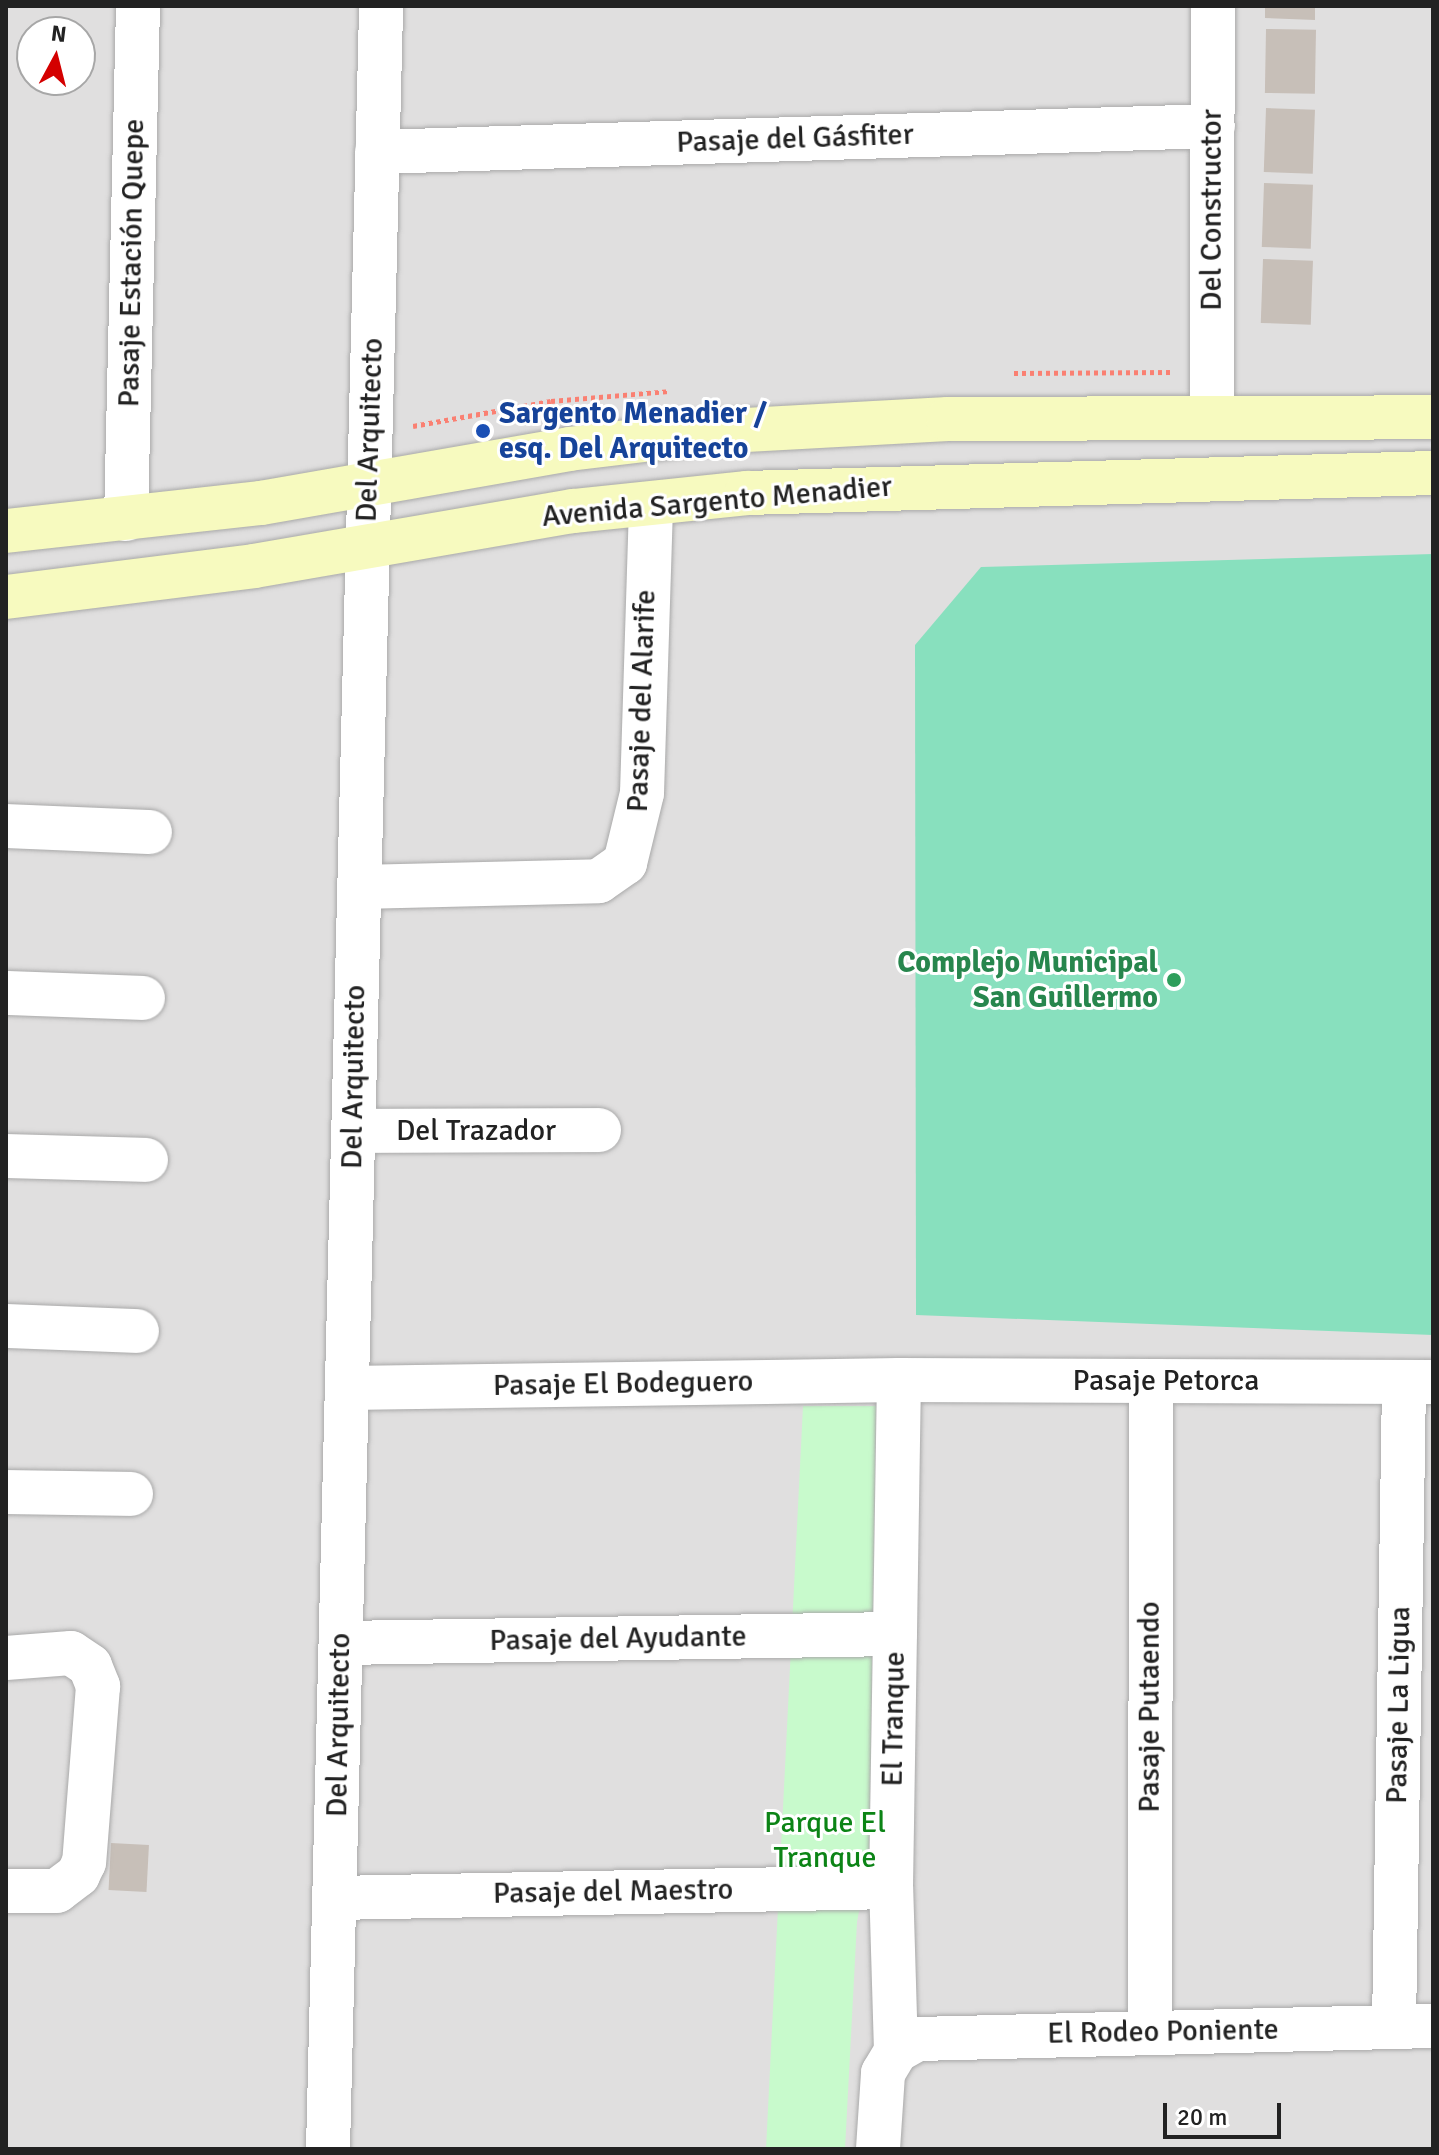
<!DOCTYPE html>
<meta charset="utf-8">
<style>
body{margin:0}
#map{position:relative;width:1439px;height:2155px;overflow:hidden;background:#f2efe9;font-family:Signika,sans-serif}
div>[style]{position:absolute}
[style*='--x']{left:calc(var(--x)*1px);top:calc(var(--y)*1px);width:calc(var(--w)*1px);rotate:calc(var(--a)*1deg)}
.residential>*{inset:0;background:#e0dfdf}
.park>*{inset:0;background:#c8facc}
.pitch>*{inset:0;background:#88e0be}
.building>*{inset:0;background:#c7bfb8;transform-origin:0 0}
.path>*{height:5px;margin-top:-2.5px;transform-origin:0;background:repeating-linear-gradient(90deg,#fa8072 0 4px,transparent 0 8px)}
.roads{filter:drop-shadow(0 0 2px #a9a9a9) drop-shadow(0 0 2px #a9a9a9)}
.street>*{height:44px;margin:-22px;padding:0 22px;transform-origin:22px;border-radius:22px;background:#fff}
.secondary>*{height:44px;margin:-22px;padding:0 22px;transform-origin:22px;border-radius:22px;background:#f7fabf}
.dots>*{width:22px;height:22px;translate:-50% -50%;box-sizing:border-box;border:4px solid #fff;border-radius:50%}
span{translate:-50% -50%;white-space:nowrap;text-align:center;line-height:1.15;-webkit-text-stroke:6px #fff;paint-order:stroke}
.street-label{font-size:30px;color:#222}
.transit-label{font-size:30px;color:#164399;font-weight:700}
.left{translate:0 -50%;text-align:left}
.leisure-label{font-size:30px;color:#27864d;font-weight:700}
.right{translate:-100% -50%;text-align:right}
.park-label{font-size:30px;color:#0c8416}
.frame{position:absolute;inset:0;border:8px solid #222;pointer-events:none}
.north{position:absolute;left:16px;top:16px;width:80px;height:80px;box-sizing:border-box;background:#fff;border:2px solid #a7a7a7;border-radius:50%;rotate:7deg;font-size:22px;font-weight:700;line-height:32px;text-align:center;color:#222}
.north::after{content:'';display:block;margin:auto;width:28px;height:36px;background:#d40000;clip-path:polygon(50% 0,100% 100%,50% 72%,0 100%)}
.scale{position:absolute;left:1163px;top:2103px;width:118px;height:36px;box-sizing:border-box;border:4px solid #222;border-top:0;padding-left:10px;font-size:24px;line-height:28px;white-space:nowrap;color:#222;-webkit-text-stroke:6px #fff;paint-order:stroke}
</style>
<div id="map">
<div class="residential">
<div style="clip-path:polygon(evenodd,6px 6px,1433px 6px,1433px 2149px,6px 2149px,6px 6px,32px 32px,80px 32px,80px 80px,32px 80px,32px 32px)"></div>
</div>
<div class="park">
<div style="clip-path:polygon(803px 1406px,876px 1406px,869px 1857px,857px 1922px,845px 2149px,766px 2149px)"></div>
</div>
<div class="pitch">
<div style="clip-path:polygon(1433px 554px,1433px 1335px,916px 1315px,915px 645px,981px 567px)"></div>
</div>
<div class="building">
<div style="clip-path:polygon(1265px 6px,1315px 6px,1315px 20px,1265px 18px)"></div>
<div style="left:1266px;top:29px;width:50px;height:64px;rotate:1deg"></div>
<div style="left:1266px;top:108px;width:49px;height:64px;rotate:2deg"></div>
<div style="left:1264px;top:183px;width:49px;height:64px;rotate:2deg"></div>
<div style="left:1263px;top:259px;width:50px;height:64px;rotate:2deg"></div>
<div style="left:111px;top:1843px;width:38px;height:47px;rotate:3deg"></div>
</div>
<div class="path">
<div style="--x:1014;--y:373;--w:158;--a:-0.4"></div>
<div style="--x:413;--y:426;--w:140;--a:-10.3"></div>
<div style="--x:551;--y:401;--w:118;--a:-4.8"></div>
</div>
<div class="roads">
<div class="street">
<div style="--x:377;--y:152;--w:836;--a:-1.78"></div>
<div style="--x:1212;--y:414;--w:408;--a:-89.9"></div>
<div style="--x:126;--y:519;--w:513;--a:-88.66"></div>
<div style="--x:6;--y:826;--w:144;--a:2.4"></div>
<div style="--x:359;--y:887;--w:240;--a:-1.4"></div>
<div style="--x:599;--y:881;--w:32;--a:-35"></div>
<div style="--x:625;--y:863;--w:72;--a:-76.3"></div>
<div style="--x:642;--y:793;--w:289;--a:-88.2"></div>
<div style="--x:6;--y:993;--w:137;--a:2.1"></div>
<div style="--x:353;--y:1131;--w:246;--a:-0.2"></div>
<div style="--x:6;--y:1156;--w:140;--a:1.6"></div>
<div style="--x:6;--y:1326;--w:131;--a:2.2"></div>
<div style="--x:347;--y:1388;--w:552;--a:-0.83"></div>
<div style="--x:899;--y:1380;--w:534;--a:0.21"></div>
<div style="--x:6;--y:1492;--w:125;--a:0.9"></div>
<div style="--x:341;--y:1643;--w:554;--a:-0.93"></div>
<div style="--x:6;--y:1658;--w:65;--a:-4.4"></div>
<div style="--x:71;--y:1653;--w:23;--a:34"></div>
<div style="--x:90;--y:1666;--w:22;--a:68"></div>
<div style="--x:98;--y:1686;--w:177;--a:94.5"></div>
<div style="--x:84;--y:1862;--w:14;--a:115"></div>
<div style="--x:78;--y:1875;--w:26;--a:143"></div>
<div style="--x:57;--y:1891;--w:51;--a:180"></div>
<div style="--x:335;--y:1898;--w:556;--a:-1.13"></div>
<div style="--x:1394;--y:2027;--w:645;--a:-89.11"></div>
<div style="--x:1150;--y:2032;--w:651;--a:-89.91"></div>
<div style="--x:896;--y:2051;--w:164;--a:-91.7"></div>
<div style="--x:891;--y:1887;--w:507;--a:-89.1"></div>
<div style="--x:328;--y:2149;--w:2144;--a:-88.58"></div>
<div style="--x:878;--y:2149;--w:76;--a:-86.2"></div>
<div style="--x:883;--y:2073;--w:26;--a:-59"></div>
<div style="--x:896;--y:2051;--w:25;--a:-29"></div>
<div style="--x:918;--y:2039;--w:515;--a:-1.45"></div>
</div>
<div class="secondary">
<div style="--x:6;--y:531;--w:257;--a:-6.3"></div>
<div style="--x:261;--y:503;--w:313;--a:-9.9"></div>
<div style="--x:569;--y:449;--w:141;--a:-6.9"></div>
<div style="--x:709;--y:432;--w:239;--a:-3.1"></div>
<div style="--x:948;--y:419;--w:485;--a:-0.2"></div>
<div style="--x:6;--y:597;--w:250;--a:-7.1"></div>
<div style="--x:254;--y:566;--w:324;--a:-9.8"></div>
<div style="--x:573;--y:511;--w:175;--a:-5.9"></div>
<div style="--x:747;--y:493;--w:686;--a:-1.67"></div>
</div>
</div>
<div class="dots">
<div style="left:483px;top:431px;background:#1a4fb4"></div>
<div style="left:1174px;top:980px;background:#2e9e5b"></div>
</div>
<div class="street-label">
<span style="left:795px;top:139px;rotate:-2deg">Pasaje del Gásfiter</span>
<span style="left:1212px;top:210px;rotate:-90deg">Del Constructor</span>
<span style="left:132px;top:263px;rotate:-89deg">Pasaje Estación Quepe</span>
<span style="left:370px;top:430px;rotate:-88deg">Del Arquitecto</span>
<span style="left:717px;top:502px;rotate:-5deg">Avenida Sargento Menadier</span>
<span style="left:642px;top:701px;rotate:-88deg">Pasaje del Alarife</span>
<span style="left:354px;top:1077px;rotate:-89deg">Del Arquitecto</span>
<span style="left:476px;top:1131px">Del Trazador</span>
<span style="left:1166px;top:1381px">Pasaje Petorca</span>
<span style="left:623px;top:1384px;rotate:-1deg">Pasaje El Bodeguero</span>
<span style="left:618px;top:1639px;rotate:-1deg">Pasaje del Ayudante</span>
<span style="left:1399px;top:1705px;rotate:-89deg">Pasaje La Ligua</span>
<span style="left:1150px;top:1707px;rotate:-90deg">Pasaje Putaendo</span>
<span style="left:894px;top:1719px;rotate:-89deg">El Tranque</span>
<span style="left:339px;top:1725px;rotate:-89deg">Del Arquitecto</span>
<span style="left:613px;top:1892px;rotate:-1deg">Pasaje del Maestro</span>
<span style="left:1163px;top:2032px;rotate:-1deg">El Rodeo Poniente</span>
</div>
<div class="transit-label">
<span class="left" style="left:499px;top:431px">Sargento Menadier /<br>esq. Del Arquitecto</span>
</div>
<div class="leisure-label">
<span class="right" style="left:1158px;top:980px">Complejo Municipal<br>San Guillermo</span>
</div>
<div class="park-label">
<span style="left:825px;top:1840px">Parque El<br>Tranque</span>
</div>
<div class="frame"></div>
<div class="north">N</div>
<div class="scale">20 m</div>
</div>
